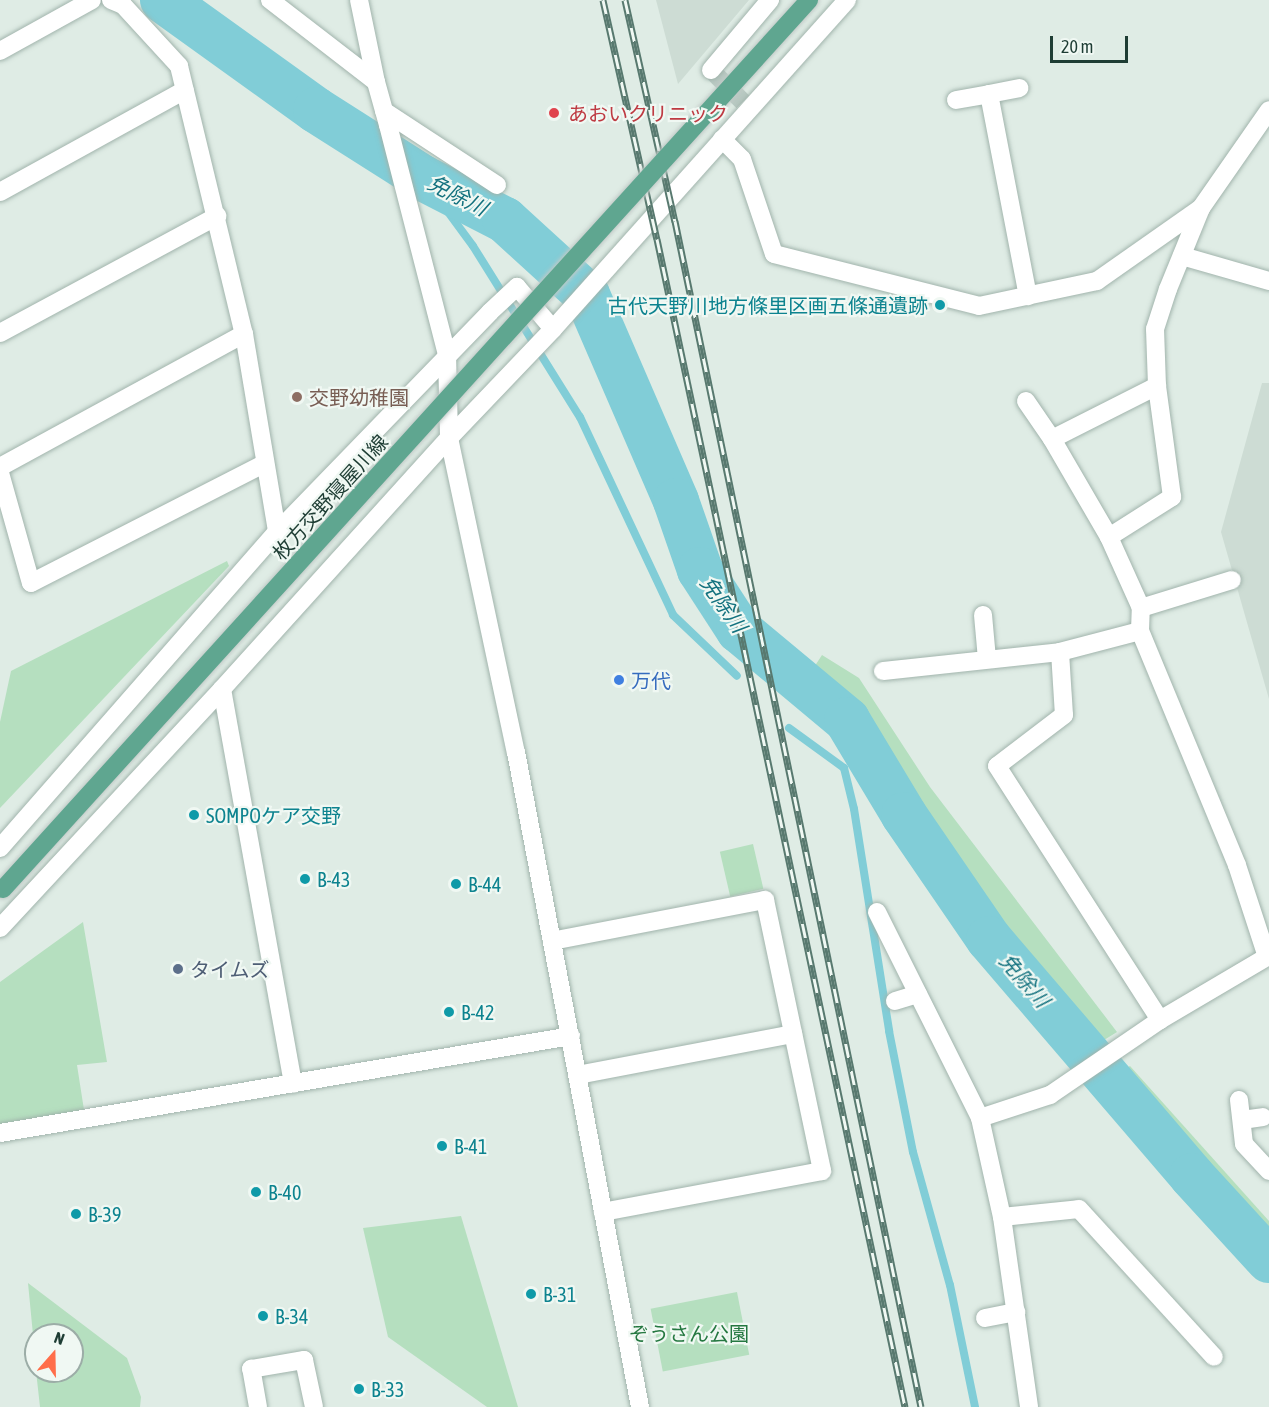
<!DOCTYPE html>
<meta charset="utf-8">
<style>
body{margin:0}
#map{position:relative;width:1269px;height:1407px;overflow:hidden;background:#dfece5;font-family:"Asap Condensed","Noto Sans JP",sans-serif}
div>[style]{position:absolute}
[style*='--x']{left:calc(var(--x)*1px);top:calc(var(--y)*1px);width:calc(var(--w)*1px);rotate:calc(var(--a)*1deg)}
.built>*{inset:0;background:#cddcd4}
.green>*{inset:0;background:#b5dfbf;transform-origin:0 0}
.stream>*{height:8px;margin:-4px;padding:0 4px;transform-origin:4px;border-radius:4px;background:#81cdd7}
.river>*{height:46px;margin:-23px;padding:0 23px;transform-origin:23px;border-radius:23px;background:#81cdd7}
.minor-tunnel>*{height:18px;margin-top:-9px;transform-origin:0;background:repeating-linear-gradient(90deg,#b8c9c2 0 18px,transparent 0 27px)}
.roads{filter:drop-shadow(0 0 2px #a1b4ac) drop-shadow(0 0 2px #a1b4ac)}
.minor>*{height:18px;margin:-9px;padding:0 9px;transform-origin:9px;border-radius:9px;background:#fff}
.tertiary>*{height:18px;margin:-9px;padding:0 9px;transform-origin:9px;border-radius:9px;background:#fff}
.rail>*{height:7px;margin-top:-3.5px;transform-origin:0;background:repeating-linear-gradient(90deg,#f0f8f3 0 14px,#58796f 0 28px);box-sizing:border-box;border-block:2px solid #58796f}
.bridges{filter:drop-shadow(0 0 2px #c0c9c6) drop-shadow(0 0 2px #c0c9c6)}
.primary-bridge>*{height:18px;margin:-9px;padding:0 9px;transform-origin:9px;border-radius:9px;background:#5fa690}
.dots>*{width:16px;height:16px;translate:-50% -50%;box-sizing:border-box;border:3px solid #f0f8f3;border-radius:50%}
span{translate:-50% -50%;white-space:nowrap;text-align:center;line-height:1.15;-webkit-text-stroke:4.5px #f0f8f3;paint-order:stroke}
.health-label{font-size:20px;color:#be3a42}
.left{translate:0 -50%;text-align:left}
.culture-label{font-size:20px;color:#0d838f}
.right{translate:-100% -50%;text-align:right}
.education-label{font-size:20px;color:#785e54}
.street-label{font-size:20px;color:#1e3d34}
.shop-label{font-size:20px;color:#366cbe}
.service-label{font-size:20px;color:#4e5e75}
.park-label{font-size:20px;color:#257841}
.water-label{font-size:21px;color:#13727f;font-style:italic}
.north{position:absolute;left:24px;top:1323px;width:60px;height:60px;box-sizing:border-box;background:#f0f8f3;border:2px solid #9cada7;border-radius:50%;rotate:20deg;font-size:16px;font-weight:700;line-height:24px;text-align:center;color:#1e3d34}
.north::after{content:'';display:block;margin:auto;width:21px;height:27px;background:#ff6e4a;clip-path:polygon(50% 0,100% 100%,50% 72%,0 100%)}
.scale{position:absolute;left:1050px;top:36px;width:78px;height:27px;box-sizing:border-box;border:3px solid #1e3d34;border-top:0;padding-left:8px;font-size:18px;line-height:21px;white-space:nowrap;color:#1e3d34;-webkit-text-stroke:4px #f0f8f3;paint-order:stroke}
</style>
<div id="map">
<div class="built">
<div style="clip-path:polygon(656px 0,749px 0,678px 84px)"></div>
<div style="clip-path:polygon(1262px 383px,1269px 383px,1269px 699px,1221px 532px)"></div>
</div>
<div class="green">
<div style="clip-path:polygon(227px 561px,229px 566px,0 808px,0 722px,11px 671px)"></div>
<div style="clip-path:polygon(822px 655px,859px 678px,930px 787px,1117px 1032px,1088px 1050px,996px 939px,849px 719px,805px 681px)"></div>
<div style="left:753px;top:844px;width:46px;height:34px;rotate:77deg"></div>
<div style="clip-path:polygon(83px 922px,107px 1062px,77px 1065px,84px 1110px,0 1124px,0 982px)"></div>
<div style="clip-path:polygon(1130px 1066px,1269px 1221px,1269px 1252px,1217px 1198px,1113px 1076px)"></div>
<div style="clip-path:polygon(461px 1216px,518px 1407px,487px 1407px,388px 1337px,363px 1228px)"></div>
<div style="clip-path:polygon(28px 1283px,127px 1358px,141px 1397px,140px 1407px,40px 1407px,36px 1371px,72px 1371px,72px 1335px,36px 1335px,36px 1366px)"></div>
<div style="left:737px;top:1292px;width:64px;height:88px;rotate:79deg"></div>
</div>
<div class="stream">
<div style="--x:423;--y:178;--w:84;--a:53.7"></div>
<div style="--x:473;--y:246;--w:202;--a:58"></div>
<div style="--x:580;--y:417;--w:219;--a:64.8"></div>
<div style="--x:673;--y:615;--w:88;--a:43.6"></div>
<div style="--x:789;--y:728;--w:68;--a:36"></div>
<div style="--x:844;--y:768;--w:42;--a:76.3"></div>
<div style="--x:854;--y:809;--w:225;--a:81"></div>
<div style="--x:889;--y:1031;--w:123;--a:78.8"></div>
<div style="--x:913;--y:1152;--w:138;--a:74.5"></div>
<div style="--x:950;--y:1285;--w:125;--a:78.4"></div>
</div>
<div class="river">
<div style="--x:163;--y:0;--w:188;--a:35.7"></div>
<div style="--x:316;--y:110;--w:127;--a:32.4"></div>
<div style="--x:423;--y:178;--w:92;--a:27.1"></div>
<div style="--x:505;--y:220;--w:111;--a:42.4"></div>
<div style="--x:587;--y:295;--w:224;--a:66.6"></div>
<div style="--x:676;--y:501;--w:73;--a:70.8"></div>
<div style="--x:700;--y:570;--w:72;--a:57"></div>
<div style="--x:739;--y:630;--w:141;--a:39.8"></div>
<div style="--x:847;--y:720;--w:111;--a:59"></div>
<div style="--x:904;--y:815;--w:150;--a:55.6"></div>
<div style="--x:989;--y:939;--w:312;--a:49.4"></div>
<div style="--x:1192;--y:1176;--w:114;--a:47.5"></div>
</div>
<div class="minor-tunnel">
<div style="--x:711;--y:70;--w:54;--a:45"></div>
</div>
<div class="roads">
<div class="minor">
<div style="--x:111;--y:0;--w:13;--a:23"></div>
<div style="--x:123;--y:5;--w:83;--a:47.4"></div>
<div style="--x:179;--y:66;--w:276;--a:76.4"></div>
<div style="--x:244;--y:334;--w:201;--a:80.5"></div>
<div style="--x:359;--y:0;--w:84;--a:78.3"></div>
<div style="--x:0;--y:51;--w:105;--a:-29"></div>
<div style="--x:711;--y:70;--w:92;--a:-49.9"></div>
<div style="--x:989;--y:94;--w:31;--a:-11"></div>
<div style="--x:956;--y:100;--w:34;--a:-10"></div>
<div style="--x:989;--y:94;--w:206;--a:79.1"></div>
<div style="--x:384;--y:111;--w:135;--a:33.2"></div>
<div style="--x:722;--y:139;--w:28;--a:45"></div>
<div style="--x:742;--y:159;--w:100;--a:71.4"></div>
<div style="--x:774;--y:254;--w:211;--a:14.2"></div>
<div style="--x:979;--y:306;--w:121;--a:-12"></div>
<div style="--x:1097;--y:281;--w:127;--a:-35.1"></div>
<div style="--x:1201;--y:208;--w:119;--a:-55.2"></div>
<div style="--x:0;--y:192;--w:211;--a:-28.9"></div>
<div style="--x:1182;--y:256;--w:91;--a:16"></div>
<div style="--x:0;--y:333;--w:247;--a:-28.3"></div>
<div style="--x:1052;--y:439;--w:118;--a:-26.8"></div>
<div style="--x:0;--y:467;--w:278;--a:-28.6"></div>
<div style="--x:0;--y:473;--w:114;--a:74.3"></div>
<div style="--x:31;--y:583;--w:263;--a:-27.1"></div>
<div style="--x:1109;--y:537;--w:75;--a:-32.4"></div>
<div style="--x:1172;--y:497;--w:112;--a:-97.7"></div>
<div style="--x:1157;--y:386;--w:57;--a:-92"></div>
<div style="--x:1155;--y:329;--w:42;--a:-72"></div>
<div style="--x:1168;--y:289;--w:87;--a:-67.8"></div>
<div style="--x:1141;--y:608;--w:95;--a:-17.1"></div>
<div style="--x:983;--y:615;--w:44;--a:84.8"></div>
<div style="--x:1140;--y:631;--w:83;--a:165.3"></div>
<div style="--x:1060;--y:652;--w:63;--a:86.4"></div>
<div style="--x:1064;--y:715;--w:84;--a:142.7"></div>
<div style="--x:997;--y:766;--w:302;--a:57.3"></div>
<div style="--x:883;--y:671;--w:178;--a:-6.1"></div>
<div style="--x:222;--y:689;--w:401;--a:79.8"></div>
<div style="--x:0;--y:848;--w:420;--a:-48.8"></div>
<div style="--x:277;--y:532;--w:306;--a:-45.9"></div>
<div style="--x:490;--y:312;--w:37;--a:-43"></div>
<div style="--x:517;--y:287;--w:55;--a:49.4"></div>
<div style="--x:877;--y:912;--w:230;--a:63.4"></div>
<div style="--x:980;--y:1118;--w:101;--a:77.5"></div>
<div style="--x:1002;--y:1217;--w:192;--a:81.9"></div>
<div style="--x:0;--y:928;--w:326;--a:-47.1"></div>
<div style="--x:222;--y:689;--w:338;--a:-47.9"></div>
<div style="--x:449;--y:438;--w:151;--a:-46.3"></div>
<div style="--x:553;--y:329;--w:441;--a:-48.2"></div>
<div style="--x:552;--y:941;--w:217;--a:-10.9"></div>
<div style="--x:765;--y:900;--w:277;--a:78.1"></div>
<div style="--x:822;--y:1171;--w:223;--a:169.4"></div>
<div style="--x:895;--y:1001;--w:24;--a:-17"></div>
<div style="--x:578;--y:1075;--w:219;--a:-10.8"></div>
<div style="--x:1239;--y:1100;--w:44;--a:83.5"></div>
<div style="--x:1244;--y:1144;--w:37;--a:47"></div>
<div style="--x:980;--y:1118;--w:74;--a:-18.2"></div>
<div style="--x:1050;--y:1095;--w:133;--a:-34.3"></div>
<div style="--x:1160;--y:1020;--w:124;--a:-30.5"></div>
<div style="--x:1267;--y:957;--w:97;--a:-108.1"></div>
<div style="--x:1237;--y:865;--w:253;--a:-112.5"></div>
<div style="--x:1140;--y:631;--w:23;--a:-88"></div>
<div style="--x:1141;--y:608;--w:78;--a:-114.3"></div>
<div style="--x:1109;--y:537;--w:113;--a:-120.2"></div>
<div style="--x:1052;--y:439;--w:46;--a:-124.4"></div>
<div style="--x:1242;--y:1120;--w:21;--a:-8"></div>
<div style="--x:0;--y:1133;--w:579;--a:-9.64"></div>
<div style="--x:1002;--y:1217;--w:77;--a:-5.9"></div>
<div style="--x:1079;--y:1209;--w:200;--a:47.6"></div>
<div style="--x:985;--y:1318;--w:32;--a:-11"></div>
<div style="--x:258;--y:1407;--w:39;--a:-100"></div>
<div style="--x:251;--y:1369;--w:54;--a:-9.6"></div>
<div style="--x:304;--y:1360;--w:48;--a:78"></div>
</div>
<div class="tertiary">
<div style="--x:270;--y:0;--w:134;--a:37.7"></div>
<div style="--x:376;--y:82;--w:45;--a:74.4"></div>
<div style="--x:388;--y:125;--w:236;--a:75.6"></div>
<div style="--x:447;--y:354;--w:84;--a:88.6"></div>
<div style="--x:449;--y:438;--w:321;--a:78"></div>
<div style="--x:516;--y:752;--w:667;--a:79.28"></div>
</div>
</div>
<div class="rail">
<div style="--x:603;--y:0;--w:245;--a:77.3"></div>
<div style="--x:657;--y:239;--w:1194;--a:78.01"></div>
<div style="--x:625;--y:0;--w:227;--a:77.3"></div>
<div style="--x:675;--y:221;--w:1211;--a:78.28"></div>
</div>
<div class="bridges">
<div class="primary-bridge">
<div style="--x:3;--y:889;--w:1200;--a:-47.8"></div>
</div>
</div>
<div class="dots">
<div style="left:554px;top:113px;background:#e0444e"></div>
<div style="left:940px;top:305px;background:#0f9aa8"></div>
<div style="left:297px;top:397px;background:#8d6e63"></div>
<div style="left:619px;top:680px;background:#3f7fe0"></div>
<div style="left:194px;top:815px;background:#0f9aa8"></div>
<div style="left:305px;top:879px;background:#0f9aa8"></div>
<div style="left:456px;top:884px;background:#0f9aa8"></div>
<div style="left:178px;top:969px;background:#5c6f8a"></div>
<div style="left:449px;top:1012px;background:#0f9aa8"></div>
<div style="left:442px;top:1146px;background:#0f9aa8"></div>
<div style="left:256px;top:1192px;background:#0f9aa8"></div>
<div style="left:76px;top:1214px;background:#0f9aa8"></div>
<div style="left:531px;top:1294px;background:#0f9aa8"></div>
<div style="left:263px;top:1316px;background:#0f9aa8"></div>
<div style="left:359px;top:1389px;background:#0f9aa8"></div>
</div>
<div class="health-label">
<span class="left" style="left:568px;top:113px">あおいクリニック</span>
</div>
<div class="culture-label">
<span class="right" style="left:928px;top:305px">古代天野川地方條里区画五條通遺跡</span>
<span class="left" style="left:206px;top:815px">SOMPOケア交野</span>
<span class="left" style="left:317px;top:879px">B-43</span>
<span class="left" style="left:468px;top:884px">B-44</span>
<span class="left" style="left:461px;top:1012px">B-42</span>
<span class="left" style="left:454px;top:1146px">B-41</span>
<span class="left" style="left:268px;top:1192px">B-40</span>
<span class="left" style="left:88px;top:1214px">B-39</span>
<span class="left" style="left:543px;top:1294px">B-31</span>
<span class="left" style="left:275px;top:1316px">B-34</span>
<span class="left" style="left:371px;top:1389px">B-33</span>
</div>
<div class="education-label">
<span class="left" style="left:309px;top:397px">交野幼稚園</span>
</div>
<div class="street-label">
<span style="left:330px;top:497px;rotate:-48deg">枚方交野寝屋川線</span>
</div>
<div class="shop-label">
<span class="left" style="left:631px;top:680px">万代</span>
</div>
<div class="service-label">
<span class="left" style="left:190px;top:969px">タイムズ</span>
</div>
<div class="park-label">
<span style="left:689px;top:1333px">ぞうさん公園</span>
</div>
<div class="water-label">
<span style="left:458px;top:195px;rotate:27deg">免除川</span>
<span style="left:724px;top:604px;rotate:55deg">免除川</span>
<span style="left:1025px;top:980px;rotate:49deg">免除川</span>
</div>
<div class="north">N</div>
<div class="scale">20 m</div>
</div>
